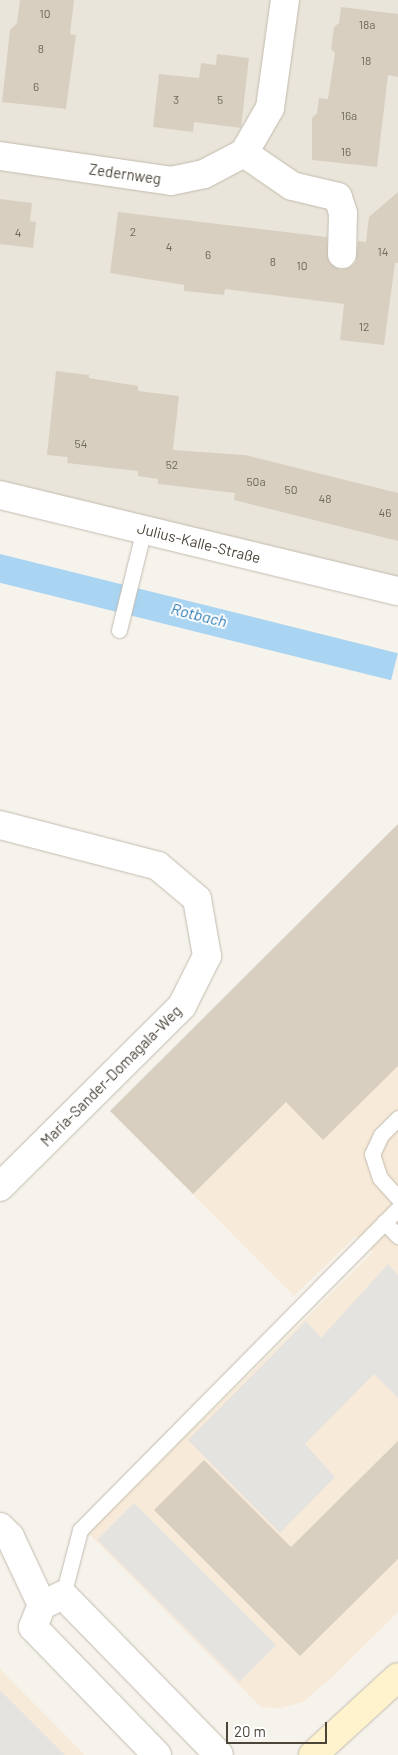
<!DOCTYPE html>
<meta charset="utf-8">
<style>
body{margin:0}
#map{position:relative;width:398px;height:1755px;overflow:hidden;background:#f6f3ec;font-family:Barlow,sans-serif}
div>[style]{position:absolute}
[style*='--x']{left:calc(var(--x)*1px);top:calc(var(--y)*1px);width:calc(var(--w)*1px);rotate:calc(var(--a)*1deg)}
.residential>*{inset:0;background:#eae5da}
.commercial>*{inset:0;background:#f7ead8}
.parking>*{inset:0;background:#e5e3e0;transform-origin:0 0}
.water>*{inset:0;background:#a9d4f2;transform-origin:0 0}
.building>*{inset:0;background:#d8cfc1}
.roads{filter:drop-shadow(0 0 1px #c2bbae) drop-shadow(0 0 1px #c2bbae)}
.lane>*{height:15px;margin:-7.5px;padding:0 7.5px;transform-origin:7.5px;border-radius:7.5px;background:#fff}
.street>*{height:28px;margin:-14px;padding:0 14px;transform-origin:14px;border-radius:14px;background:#fff}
.secondary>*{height:28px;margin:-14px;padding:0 14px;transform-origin:14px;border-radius:14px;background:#fff3cd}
span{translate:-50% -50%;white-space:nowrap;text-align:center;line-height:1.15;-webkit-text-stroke:4px #fff;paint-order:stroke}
.number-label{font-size:12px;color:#6e675b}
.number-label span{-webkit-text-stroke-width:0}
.street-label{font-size:15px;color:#4b4439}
.water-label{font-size:16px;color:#2e7ab2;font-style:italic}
.scale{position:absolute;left:226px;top:1722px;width:101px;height:22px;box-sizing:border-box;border:2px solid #4b4439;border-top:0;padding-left:6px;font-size:15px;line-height:18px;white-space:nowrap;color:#4b4439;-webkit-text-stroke:4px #fff;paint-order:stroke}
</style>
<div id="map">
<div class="residential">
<div style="clip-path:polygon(0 0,398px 0,398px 590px,0 491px)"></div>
</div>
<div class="commercial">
<div style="clip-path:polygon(391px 831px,398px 838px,398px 1612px,331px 1678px,303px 1702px,281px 1708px,261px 1707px,88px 1533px,373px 1252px,356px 1236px,294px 1296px,110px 1111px)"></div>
<div style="clip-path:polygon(0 1669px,85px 1755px,0 1755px)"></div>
</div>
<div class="parking">
<div style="clip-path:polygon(388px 1264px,398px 1275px,398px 1398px,374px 1374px,305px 1444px,335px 1477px,280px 1533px,188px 1440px,306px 1321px,321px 1338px)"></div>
<div style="left:134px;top:1503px;width:201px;height:52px;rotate:45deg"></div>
<div style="clip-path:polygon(0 1690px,65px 1755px,0 1755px)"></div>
</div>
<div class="water">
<div style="left:0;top:554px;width:410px;height:28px;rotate:14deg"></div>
</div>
<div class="building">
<div style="clip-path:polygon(20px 0,74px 0,70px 34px,76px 35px,66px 109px,2px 102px,10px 30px,17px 23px)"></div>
<div style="clip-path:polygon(341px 7px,398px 14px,398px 77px,388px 75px,377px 167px,312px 160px,312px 118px,317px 113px,319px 98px,328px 99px,335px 53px,331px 49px,334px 27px,339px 23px)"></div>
<div style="clip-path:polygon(217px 54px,249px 58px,241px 128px,194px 122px,193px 132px,153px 127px,159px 74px,199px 78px,201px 63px,216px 65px)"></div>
<div style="clip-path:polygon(398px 192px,398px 263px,395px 263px,384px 345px,340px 340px,344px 304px,225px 289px,224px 295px,184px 291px,184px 285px,110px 273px,118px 212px,327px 237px,329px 262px,341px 270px,349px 268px,356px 262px,358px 241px,366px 242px,369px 217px)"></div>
<div style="clip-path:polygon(0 199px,32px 203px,30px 221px,36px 222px,33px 248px,0 244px)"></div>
<div style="clip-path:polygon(56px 371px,89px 375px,89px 378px,138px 386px,138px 391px,179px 396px,173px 450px,245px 455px,398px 493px,398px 541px,234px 500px,235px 493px,158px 484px,158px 479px,138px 476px,138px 471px,67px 463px,68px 457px,47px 455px)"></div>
<div style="clip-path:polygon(398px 824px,398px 1066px,323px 1140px,286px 1102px,193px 1194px,110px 1111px)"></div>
<div style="clip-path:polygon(398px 1441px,398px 1559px,300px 1656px,154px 1510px,204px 1460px,291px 1547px)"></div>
</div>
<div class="roads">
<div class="lane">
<div style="--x:119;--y:630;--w:104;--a:-76.1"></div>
<div style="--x:398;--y:1118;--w:24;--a:135"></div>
<div style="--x:381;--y:1135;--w:21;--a:115"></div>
<div style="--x:372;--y:1154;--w:25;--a:72"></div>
<div style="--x:380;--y:1178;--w:27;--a:48"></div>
<div style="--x:384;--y:1222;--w:20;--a:45"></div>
<div style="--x:63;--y:1595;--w:67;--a:-75.3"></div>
<div style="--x:80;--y:1530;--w:452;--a:-45.3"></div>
</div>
<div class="street">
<div style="--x:244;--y:153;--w:58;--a:34.5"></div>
<div style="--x:292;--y:186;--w:47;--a:13.4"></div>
<div style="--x:338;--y:197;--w:17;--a:73"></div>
<div style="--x:343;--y:213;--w:41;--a:91.4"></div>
<div style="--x:0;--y:156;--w:173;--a:8.3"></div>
<div style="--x:171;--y:181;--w:34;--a:-12"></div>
<div style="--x:204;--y:174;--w:45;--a:-27.7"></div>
<div style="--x:244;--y:153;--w:52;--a:-60"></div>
<div style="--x:270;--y:108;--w:109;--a:-82.1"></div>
<div style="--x:0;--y:495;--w:409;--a:13.6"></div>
<div style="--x:0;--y:825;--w:163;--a:14.5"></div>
<div style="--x:158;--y:866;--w:51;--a:40.2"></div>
<div style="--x:197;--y:899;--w:58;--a:80"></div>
<div style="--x:207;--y:956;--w:56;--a:116.6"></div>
<div style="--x:182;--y:1006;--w:257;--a:135.2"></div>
<div style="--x:0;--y:1527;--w:14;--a:45"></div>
<div style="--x:10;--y:1537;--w:75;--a:64.8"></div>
<div style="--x:157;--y:1755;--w:178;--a:-134.1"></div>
<div style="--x:33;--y:1627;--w:24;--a:-68"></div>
<div style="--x:42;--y:1605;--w:23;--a:-25"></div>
<div style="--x:63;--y:1595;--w:223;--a:45.7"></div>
</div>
<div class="secondary">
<div style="--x:313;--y:1755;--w:115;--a:-42.5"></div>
</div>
</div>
<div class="number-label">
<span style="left:45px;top:14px">10</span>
<span style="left:367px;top:25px">18a</span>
<span style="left:41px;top:49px">8</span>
<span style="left:366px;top:61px">18</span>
<span style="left:36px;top:87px">6</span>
<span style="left:176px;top:100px">3</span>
<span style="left:220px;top:100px">5</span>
<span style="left:349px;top:116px">16a</span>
<span style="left:346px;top:152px">16</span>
<span style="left:133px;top:232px">2</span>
<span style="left:18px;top:233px">4</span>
<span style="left:169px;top:247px">4</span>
<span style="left:383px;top:252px">14</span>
<span style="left:208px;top:255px">6</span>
<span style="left:273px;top:262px">8</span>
<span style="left:302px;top:266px">10</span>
<span style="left:364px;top:327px">12</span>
<span style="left:81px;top:444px">54</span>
<span style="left:172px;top:465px">52</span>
<span style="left:256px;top:482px">50a</span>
<span style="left:291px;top:490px">50</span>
<span style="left:325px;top:499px">48</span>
<span style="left:385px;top:513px">46</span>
</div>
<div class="street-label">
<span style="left:125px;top:174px;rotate:8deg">Zedernweg</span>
<span style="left:199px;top:543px;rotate:14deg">Julius-Kalle-Straße</span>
<span style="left:111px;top:1076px;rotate:-45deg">Maria-Sander-Domagala-Weg</span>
</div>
<div class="water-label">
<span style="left:199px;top:615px;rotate:14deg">Rotbach</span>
</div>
<div class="scale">20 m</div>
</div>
